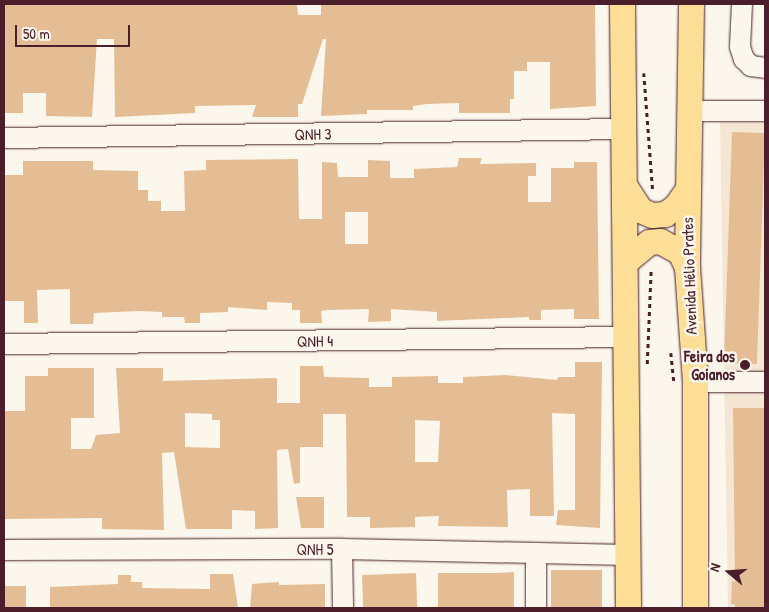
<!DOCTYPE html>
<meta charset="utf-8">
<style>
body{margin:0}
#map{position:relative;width:769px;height:612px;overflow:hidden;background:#fbf7ec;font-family:"Patrick Hand",sans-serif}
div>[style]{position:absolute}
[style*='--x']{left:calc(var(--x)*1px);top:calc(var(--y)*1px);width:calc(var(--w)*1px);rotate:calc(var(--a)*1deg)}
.built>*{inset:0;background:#f4e6d2}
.building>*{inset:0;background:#e5bd95;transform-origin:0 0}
.path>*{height:2.5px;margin-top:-1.25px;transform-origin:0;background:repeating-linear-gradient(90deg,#4a1f2b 0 4px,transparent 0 8px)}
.roads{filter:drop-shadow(0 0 1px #4a1f2b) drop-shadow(0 0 1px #4a1f2b)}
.minor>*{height:20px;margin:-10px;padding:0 10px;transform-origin:10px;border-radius:10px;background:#fbf7ec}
.major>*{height:25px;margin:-12.5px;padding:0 12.5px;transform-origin:12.5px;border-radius:12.5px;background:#fcde96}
.dots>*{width:14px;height:14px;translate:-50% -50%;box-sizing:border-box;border:2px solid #fbf7ec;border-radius:50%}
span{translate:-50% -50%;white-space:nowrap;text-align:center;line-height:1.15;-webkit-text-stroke:5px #fbf7ec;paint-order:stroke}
.street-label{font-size:16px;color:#4a1f2b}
.poi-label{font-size:16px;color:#4a1f2b;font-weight:700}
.right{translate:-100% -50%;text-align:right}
.frame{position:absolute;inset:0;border:5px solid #4a1f2b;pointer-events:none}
.north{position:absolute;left:704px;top:547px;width:50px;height:50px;-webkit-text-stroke:4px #fbf7ec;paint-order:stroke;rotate:288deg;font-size:14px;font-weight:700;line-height:20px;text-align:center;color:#4a1f2b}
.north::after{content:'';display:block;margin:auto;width:18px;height:22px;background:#4a1f2b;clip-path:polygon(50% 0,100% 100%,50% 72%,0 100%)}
.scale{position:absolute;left:15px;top:25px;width:115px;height:22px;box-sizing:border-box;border:2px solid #4a1f2b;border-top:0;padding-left:6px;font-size:15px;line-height:18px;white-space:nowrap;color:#4a1f2b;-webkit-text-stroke:4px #fbf7ec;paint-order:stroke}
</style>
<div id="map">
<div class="built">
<div style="clip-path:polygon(720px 122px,765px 122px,765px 608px,728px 608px)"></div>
</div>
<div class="building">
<div style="clip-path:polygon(4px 4px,297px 4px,298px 15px,321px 15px,321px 4px,595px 4px,596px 106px,550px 109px,550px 62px,527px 62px,527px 71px,514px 71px,514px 99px,510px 99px,510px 113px,459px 113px,459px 103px,427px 104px,413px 106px,413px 110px,367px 110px,367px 114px,321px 116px,326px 39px,323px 39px,302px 104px,298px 104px,298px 117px,252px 117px,256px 105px,195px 106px,195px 113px,115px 117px,114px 39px,97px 39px,92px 117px,46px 116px,46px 93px,23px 93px,23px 113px,4px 113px)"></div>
<div style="left:732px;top:132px;width:33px;height:231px;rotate:2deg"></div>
<div style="clip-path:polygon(evenodd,459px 158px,482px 158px,480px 164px,536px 163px,536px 176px,528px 176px,528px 202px,551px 202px,551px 168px,574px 168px,574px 162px,597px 162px,599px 319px,574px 319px,574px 309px,541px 310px,541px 320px,529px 320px,529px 317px,437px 321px,437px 312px,391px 309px,391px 321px,368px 322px,369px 309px,328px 310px,321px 311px,322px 323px,300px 323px,300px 310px,292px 310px,292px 303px,267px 302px,267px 310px,228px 307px,228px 312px,200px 313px,200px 323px,185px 323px,184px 317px,162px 317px,162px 312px,139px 311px,94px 313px,93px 324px,70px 324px,70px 289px,37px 290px,38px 323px,24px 323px,24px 301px,4px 301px,4px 175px,23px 175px,23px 161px,93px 161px,93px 170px,138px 171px,138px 190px,148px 190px,148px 201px,161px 201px,161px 211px,185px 211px,184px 171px,206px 170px,206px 160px,298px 159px,299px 219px,322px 219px,322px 162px,337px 163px,338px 177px,368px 177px,368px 160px,390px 161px,390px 178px,414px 178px,414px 169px,457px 167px,459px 158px,345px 212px,368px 212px,368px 244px,345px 244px,345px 212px)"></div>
<div style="clip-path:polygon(evenodd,575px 362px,602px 362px,600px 528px,556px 525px,558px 510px,575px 510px,575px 414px,552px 413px,554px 516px,530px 516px,530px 489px,507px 490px,508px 527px,438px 526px,439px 516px,415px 517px,415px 527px,370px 528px,370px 517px,347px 517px,346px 414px,323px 414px,323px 447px,300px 447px,300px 483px,294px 484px,288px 449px,277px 450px,278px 528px,255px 529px,255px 511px,232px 510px,232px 529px,186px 529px,174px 452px,162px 453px,164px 530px,102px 529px,102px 518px,4px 519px,4px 411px,25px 411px,25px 376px,48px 376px,48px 368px,94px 368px,94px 418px,71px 418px,71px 449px,91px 449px,96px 435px,120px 433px,116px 368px,163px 368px,163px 381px,277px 378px,277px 403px,300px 403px,300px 366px,323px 366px,324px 377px,369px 378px,369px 387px,392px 387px,392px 377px,438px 376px,438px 383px,463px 383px,463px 377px,506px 375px,557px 380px,558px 377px,575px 377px,575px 362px,185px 413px,212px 414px,212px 420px,220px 420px,220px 448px,185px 447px,185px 413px,575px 362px,415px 420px,440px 421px,438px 462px,415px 462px,415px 420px)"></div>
<div style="clip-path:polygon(733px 408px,765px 408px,765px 608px,735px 608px,735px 604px,731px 604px,732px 581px,735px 582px)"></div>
<div style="clip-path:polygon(296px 497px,324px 497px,324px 528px,301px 528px)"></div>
<div style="left:551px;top:570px;width:51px;height:38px"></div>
<div style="left:416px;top:573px;width:35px;height:54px;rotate:88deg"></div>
<div style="clip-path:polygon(497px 573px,514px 572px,514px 608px,438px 608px,438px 573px)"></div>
<div style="clip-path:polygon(210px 574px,233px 574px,238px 608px,50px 608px,50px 587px,118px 584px,118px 575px,131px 575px,131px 582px,142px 582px,142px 588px,210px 589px)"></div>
<div style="clip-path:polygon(279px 582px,279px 585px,325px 584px,325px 608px,250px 608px,252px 584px)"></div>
<div style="left:4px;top:586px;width:22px;height:22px"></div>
</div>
<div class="path">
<div style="--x:644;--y:73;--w:119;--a:85.7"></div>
<div style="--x:671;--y:353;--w:29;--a:84"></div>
<div style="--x:647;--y:364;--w:96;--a:-87.6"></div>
</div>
<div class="roads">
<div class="minor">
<div style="--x:742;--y:4;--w:43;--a:92.7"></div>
<div style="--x:740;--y:47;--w:13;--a:72"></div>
<div style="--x:744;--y:59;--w:10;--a:45"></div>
<div style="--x:751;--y:66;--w:14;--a:8"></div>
<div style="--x:688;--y:111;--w:77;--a:0"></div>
<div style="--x:4;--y:138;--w:619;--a:-0.83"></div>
<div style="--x:4;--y:344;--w:622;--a:-0.64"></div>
<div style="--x:695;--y:382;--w:70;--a:0"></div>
<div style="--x:342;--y:549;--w:59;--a:89"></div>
<div style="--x:4;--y:550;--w:338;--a:-0.2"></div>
<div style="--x:342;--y:549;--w:285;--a:1.2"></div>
<div style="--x:536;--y:608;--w:55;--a:-90"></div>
</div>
<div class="major">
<div style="--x:622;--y:4;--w:604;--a:89.43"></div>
<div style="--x:691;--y:4;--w:263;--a:90.9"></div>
<div style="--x:687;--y:267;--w:115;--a:86"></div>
<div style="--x:695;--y:382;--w:226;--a:90"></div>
<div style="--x:624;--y:185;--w:30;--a:57"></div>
<div style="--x:640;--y:210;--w:13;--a:23"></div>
<div style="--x:652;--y:215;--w:13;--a:-4"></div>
<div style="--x:665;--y:214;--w:14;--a:-36"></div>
<div style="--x:676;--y:206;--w:19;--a:-55"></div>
<div style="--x:625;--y:262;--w:31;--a:-40"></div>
<div style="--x:649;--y:242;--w:11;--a:-5"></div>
<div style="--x:660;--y:241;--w:23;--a:29"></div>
<div style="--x:680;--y:252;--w:17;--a:65"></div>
</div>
</div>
<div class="dots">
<div style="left:745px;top:365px;background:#4a1f2b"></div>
</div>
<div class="street-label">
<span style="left:313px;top:134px;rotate:-1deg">QNH 3</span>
<span style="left:689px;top:276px;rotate:-92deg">Avenida Hélio Prates</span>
<span style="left:315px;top:341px;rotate:-1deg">QNH 4</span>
<span style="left:315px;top:549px">QNH 5</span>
</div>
<div class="poi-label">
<span class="right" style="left:735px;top:365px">Feira dos<br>Goianos</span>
</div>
<div class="frame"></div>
<div class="north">N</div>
<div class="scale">50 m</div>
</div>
